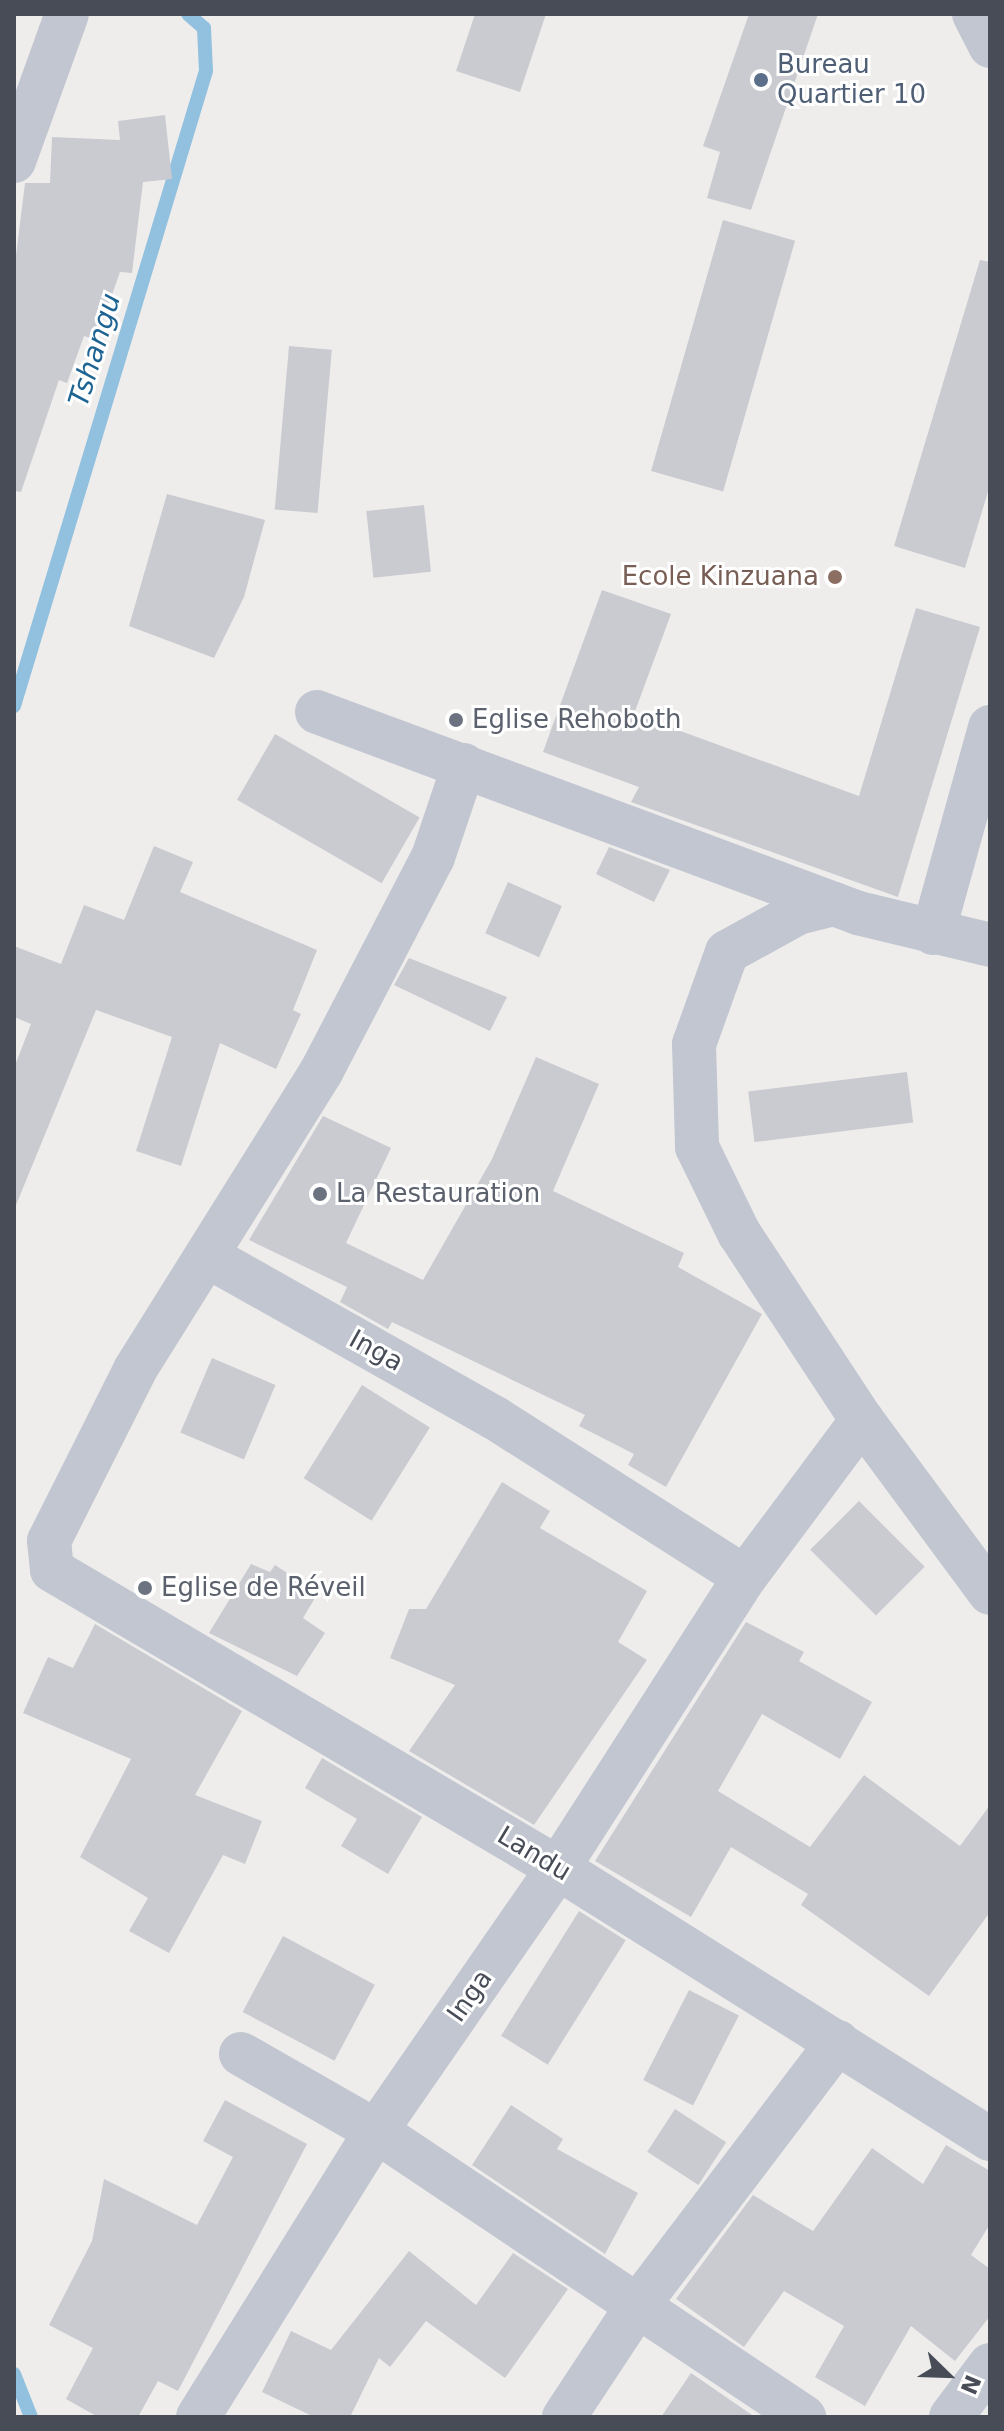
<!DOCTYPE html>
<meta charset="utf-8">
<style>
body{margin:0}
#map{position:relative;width:1004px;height:2431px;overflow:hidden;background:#efedec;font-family:"DejaVu Sans",sans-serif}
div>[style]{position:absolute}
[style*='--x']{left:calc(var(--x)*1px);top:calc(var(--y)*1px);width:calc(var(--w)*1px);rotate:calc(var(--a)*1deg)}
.stream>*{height:14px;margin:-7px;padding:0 7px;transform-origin:7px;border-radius:7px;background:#92c0df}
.building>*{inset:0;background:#cacbd1;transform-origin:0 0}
.minor>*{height:44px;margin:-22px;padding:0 22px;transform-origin:22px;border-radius:22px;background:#c1c6d0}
.dots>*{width:22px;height:22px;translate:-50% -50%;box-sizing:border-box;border:4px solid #fff;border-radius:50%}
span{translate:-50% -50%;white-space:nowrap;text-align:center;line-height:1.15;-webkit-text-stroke:6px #fff;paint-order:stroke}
.service-label{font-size:26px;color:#4e5e75}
.left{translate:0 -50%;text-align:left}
.education-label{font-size:26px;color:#785e54}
.right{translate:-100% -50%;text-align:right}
.worship-label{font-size:26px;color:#5b616d}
.street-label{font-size:26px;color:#474c57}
.water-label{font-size:28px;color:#1e6493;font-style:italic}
.frame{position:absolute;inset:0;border:16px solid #474c57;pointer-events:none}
.north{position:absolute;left:908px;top:2335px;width:80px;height:80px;-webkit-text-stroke:6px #fff;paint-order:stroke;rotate:113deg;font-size:22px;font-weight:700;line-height:32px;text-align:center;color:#474c57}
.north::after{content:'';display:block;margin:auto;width:28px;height:36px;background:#474c57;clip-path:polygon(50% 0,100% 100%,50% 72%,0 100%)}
</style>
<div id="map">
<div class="stream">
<div style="--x:14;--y:706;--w:663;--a:-73.18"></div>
<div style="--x:206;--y:71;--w:43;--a:-92.7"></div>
<div style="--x:204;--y:28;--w:21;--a:-139"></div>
<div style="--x:14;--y:2374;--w:46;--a:68.4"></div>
</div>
<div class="building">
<div style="clip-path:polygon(475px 14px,546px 14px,520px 92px,456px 71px)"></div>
<div style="clip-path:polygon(749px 14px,818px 14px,751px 210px,707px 198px,720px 152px,703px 146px)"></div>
<div style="clip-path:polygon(165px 115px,172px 179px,143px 182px,132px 273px,120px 272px,96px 340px,84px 336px,67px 383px,59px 380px,21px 492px,14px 491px,14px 272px,25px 183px,50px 183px,52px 137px,120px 140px,118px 121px)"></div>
<div style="left:723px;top:220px;width:75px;height:261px;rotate:16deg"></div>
<div style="clip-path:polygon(980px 260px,990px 262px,990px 485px,965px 568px,894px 546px)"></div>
<div style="left:289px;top:346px;width:43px;height:164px;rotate:5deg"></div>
<div style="clip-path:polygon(167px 494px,265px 520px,244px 597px,214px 658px,129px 626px)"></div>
<div style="left:424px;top:505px;width:67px;height:58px;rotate:84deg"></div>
<div style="clip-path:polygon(602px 590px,671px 614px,634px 714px,859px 796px,916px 608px,980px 627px,898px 897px,631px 802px,639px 787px,543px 752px)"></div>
<div style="left:275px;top:734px;width:167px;height:76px;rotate:30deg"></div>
<div style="clip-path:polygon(154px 846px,193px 862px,180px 892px,317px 950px,293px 1010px,301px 1014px,276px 1069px,220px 1043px,181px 1166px,136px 1151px,172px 1037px,96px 1010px,14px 1210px,14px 1068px,31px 1024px,14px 1017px,14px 946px,61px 964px,84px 905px,124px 920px)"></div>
<div style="clip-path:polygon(609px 847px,670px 870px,654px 902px,596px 874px)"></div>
<div style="left:508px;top:882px;width:59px;height:56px;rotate:24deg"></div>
<div style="clip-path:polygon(409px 958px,507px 997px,490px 1031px,394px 985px)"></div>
<div style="clip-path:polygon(536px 1057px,599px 1084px,553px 1191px,684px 1253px,678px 1267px,762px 1314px,666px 1487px,628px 1465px,634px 1454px,579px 1426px,585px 1415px,392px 1322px,388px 1329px,340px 1302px,347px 1287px,249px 1240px,323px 1116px,391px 1148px,346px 1243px,423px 1280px,492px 1159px)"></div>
<div style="left:907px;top:1072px;width:51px;height:160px;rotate:83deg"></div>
<div style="left:212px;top:1358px;width:69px;height:81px;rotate:23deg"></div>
<div style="left:362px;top:1385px;width:80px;height:110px;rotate:32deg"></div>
<div style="clip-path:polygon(502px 1482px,550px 1511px,540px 1528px,647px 1591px,618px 1642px,647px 1660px,534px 1825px,409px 1751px,455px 1685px,390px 1658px,409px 1609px,426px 1609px)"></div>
<div style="left:859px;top:1501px;width:93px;height:69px;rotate:45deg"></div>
<div style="clip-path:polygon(251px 1564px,270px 1572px,275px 1565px,318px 1593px,303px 1618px,325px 1633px,297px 1676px,209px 1633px)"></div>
<div style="clip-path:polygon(746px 1622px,804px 1652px,799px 1661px,872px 1702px,840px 1759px,762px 1714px,718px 1791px,810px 1847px,864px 1775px,960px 1846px,990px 1805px,990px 1912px,929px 1996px,801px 1905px,808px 1894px,731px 1847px,691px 1917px,595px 1861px)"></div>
<div style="clip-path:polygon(95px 1624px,242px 1711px,195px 1795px,262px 1821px,245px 1864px,223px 1855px,169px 1953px,129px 1931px,148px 1898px,80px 1857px,131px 1759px,23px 1713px,48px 1657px,73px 1668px)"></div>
<div style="clip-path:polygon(322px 1758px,422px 1817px,388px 1874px,341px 1846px,357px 1819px,305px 1788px)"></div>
<div style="left:579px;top:1911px;width:55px;height:147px;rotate:32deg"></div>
<div style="left:283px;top:1936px;width:104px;height:86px;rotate:28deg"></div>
<div style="left:689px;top:1990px;width:56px;height:101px;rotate:27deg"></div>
<div style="clip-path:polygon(225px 2100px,307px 2144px,178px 2391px,158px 2381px,138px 2417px,98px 2417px,66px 2399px,93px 2348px,49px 2325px,92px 2241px,104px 2179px,197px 2225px,233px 2157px,203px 2141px)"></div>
<div style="clip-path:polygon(511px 2105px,563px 2139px,557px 2149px,638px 2193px,605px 2254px,472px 2165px)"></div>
<div style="left:675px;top:2109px;width:61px;height:51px;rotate:33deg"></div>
<div style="clip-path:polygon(946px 2145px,990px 2171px,990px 2224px,971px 2255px,990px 2269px,990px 2316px,955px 2361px,911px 2326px,865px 2406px,815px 2377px,844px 2326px,784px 2291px,744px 2347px,676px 2299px,753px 2195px,813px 2231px,872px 2148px,923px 2184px)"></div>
<div style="clip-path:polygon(409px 2251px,476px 2305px,513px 2253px,568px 2289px,505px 2378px,426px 2321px,390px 2367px,379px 2358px,350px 2417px,314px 2417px,262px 2392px,291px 2331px,331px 2350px)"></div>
<div style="clip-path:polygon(691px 2373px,755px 2417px,661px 2417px)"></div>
</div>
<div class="minor">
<div style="--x:974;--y:14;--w:36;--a:63"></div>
<div style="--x:14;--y:161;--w:156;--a:-70.2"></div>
<div style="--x:317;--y:712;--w:577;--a:20.38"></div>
<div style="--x:858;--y:913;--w:136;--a:13.6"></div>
<div style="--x:464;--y:765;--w:97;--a:108.6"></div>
<div style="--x:433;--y:857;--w:242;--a:117.5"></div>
<div style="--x:321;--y:1072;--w:351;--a:122"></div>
<div style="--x:135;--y:1370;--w:191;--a:116.7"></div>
<div style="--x:49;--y:1541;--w:29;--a:84"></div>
<div style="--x:52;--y:1570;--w:587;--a:30.5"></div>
<div style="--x:558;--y:1868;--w:510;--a:32.1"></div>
<div style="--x:834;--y:904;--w:37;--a:166"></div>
<div style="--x:798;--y:913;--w:81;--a:151.2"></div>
<div style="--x:727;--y:952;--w:98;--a:109.7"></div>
<div style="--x:694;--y:1044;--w:103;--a:88.3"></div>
<div style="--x:697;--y:1147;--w:96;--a:64"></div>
<div style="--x:739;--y:1233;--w:224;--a:56.7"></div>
<div style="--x:862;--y:1420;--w:215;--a:53.5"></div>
<div style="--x:933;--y:933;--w:214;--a:-74.5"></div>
<div style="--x:209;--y:1257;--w:328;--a:29.4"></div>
<div style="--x:495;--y:1418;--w:296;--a:32.5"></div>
<div style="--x:241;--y:2054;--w:155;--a:29.7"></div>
<div style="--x:376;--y:2131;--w:515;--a:33.75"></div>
<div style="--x:198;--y:2417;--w:337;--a:-58.1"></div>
<div style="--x:376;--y:2131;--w:320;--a:-55.3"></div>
<div style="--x:558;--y:1868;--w:346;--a:-57.3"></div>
<div style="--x:745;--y:1577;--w:196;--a:-53.3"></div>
<div style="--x:564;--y:2417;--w:131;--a:-56.6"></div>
<div style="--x:636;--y:2308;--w:334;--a:-52.8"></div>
<div style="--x:951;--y:2417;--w:65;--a:-53.1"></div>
</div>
<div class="dots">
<div style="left:761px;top:80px;background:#5c6f8a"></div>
<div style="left:835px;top:577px;background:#8d6e63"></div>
<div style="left:456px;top:720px;background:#6b7280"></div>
<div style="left:320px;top:1194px;background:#6b7280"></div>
<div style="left:145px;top:1588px;background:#6b7280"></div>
</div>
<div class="service-label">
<span class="left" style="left:777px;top:80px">Bureau<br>Quartier 10</span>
</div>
<div class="education-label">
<span class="right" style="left:819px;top:577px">Ecole Kinzuana</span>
</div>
<div class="worship-label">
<span class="left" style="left:472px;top:720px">Eglise Rehoboth</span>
<span class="left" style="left:336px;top:1194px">La Restauration</span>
<span class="left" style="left:161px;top:1588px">Eglise de Réveil</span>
</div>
<div class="street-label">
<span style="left:376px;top:1351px;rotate:29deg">Inga</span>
<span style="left:534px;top:1854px;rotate:31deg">Landu</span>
<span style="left:470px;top:1996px;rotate:-55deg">Inga</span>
</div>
<div class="water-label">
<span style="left:95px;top:350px;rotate:-73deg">Tshangu</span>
</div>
<div class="frame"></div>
<div class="north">N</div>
</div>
